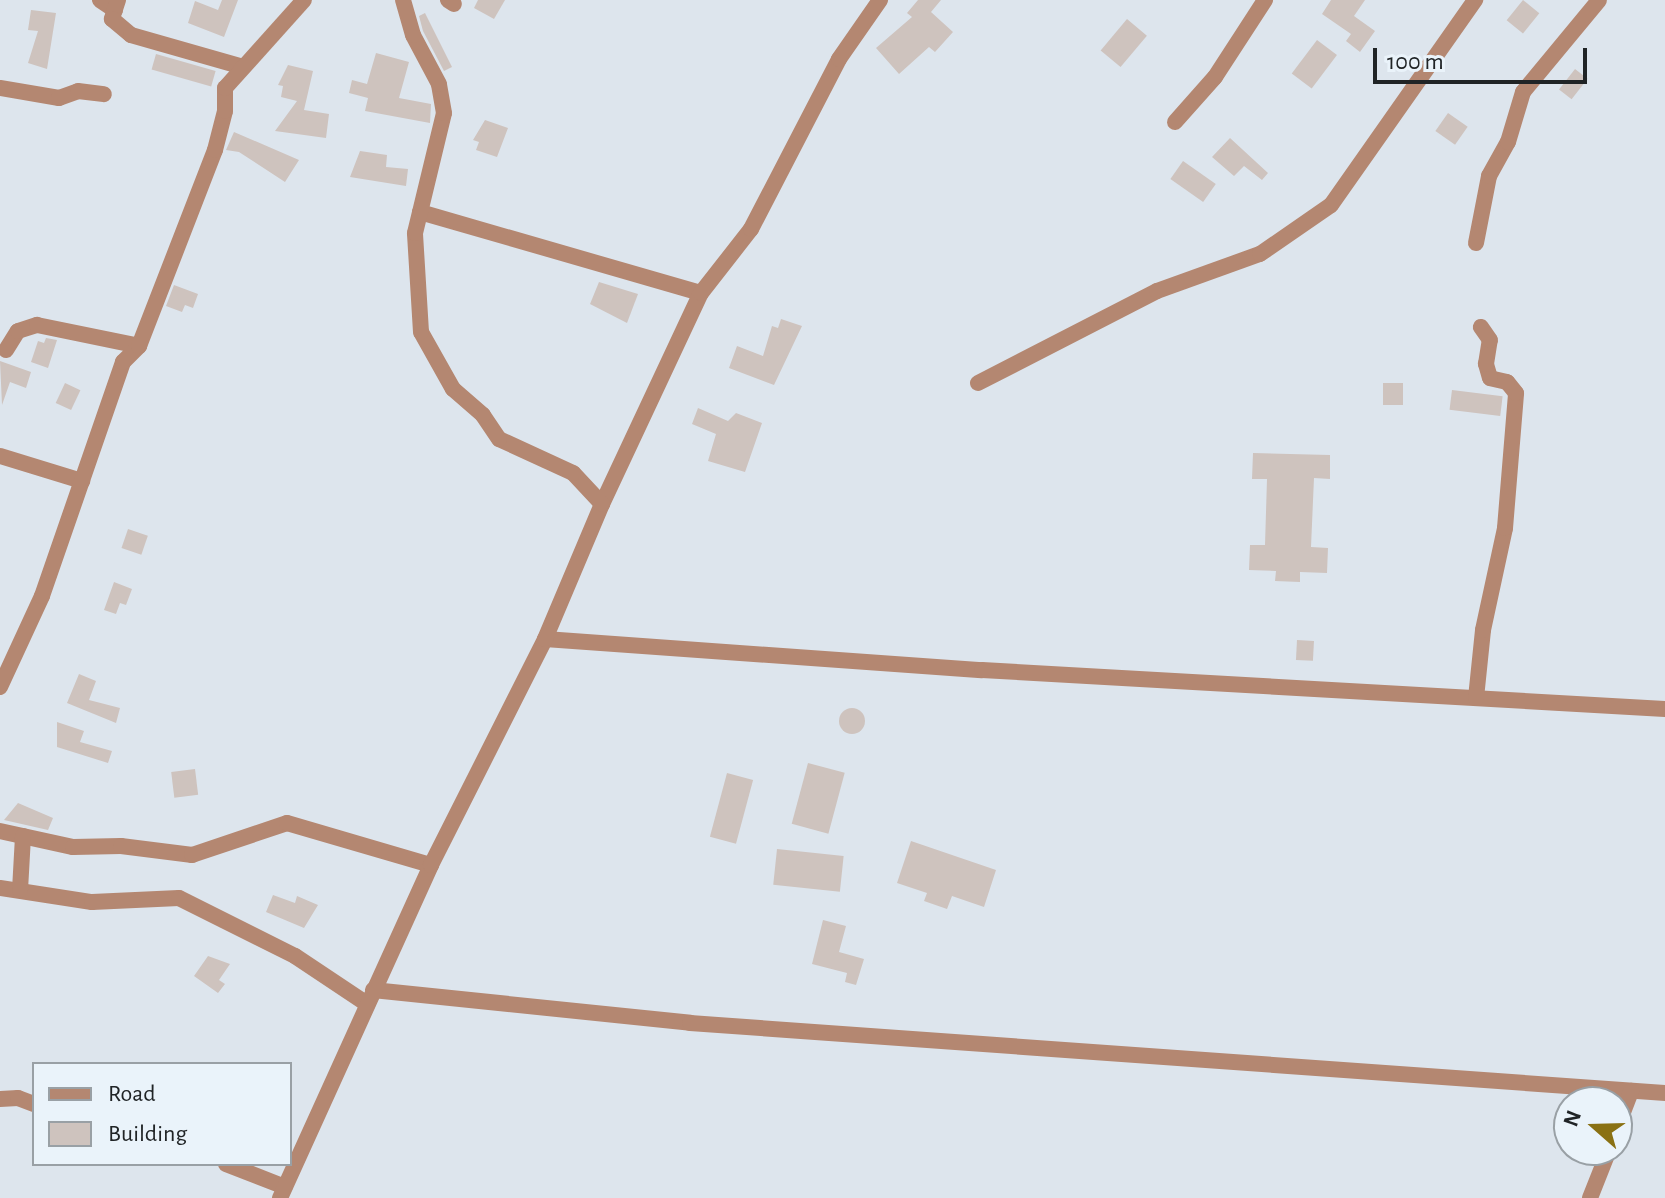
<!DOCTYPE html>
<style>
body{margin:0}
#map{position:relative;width:1665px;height:1198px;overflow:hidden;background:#dde5ed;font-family:"Alegreya Sans",sans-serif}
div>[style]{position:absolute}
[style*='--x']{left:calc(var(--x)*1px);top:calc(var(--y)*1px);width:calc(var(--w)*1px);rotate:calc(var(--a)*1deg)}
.building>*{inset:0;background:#cec3be;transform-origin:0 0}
.round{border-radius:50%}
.minor>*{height:16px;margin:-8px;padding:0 8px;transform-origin:8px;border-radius:8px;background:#b48771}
span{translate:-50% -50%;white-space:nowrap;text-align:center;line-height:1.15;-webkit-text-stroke:8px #eaf3fa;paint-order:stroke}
.legend{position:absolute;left:32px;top:1062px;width:260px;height:104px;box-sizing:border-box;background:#eaf3fa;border:2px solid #99a0a5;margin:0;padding:10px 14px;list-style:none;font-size:24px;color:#202426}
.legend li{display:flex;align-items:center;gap:16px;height:40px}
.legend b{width:40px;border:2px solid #99a0a5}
.north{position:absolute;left:1553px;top:1086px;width:80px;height:80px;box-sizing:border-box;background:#eaf3fa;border:2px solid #99a0a5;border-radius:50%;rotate:290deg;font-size:22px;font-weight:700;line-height:32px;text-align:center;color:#202426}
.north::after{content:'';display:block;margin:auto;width:28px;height:36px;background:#8a7113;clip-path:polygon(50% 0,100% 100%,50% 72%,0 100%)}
.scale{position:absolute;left:1373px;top:48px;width:214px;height:36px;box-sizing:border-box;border:4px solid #202426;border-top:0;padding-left:10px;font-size:24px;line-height:28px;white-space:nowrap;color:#202426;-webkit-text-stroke:6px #eaf3fa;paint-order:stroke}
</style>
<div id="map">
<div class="building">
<div style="clip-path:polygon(222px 0,238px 0,224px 37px,188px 23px,195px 1px,218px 10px)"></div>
<div style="clip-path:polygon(478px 0,505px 0,494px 19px,474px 8px)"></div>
<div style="clip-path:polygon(918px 0,941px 0,931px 12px,953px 32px,935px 52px,929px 47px,899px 74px,876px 48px,912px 17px,907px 13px)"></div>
<div style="clip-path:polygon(1331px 0,1365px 0,1354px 16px,1375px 31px,1360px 52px,1346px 41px,1351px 34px,1322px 14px)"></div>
<div style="left:1523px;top:0;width:21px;height:26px;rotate:39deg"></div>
<div style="clip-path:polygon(31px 10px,56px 13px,47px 69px,28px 63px,38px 31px,28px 30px)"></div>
<div style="clip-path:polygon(425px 13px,452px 67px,444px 71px,423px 31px,419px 16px)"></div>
<div style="left:1127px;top:19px;width:26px;height:41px;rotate:40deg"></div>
<div style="left:1317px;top:40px;width:25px;height:42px;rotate:37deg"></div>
<div style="clip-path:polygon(376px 53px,409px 62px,399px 98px,431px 104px,430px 123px,365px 111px,368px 98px,349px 93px,352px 80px,367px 84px)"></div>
<div style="left:156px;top:54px;width:62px;height:16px;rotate:16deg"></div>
<div style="clip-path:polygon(288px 65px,313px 71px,304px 110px,329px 114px,326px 138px,275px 131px,297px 101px,281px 97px,283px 86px,278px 85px)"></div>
<div style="left:1575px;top:69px;width:16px;height:26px;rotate:38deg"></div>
<div style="left:1448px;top:113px;width:24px;height:22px;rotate:35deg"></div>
<div style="clip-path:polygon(485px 120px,508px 128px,497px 157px,476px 150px,479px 142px,473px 140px)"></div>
<div style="clip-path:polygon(234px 132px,299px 160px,285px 182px,239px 152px,226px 150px)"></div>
<div style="clip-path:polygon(1230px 138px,1268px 173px,1262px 180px,1244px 166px,1234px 176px,1212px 157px)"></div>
<div style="clip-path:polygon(360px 151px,387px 155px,386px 167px,408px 169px,406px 186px,350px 177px)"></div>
<div style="left:1183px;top:161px;width:40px;height:22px;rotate:35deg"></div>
<div style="clip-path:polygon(599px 282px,638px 294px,627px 323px,590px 304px)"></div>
<div style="clip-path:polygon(174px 285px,198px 294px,193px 308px,185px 305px,182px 312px,166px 306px)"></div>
<div style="clip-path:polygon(781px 319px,802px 326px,774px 385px,729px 368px,737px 346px,763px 356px,772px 326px,778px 328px)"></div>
<div style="clip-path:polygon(46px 338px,57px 340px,48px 368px,31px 362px,38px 341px,44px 343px)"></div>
<div style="clip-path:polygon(0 361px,31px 372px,26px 388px,10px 382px,2px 405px)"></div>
<div style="left:65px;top:383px;width:17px;height:22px;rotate:25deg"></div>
<div style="left:1383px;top:383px;width:20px;height:22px"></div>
<div style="left:1452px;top:390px;width:51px;height:20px;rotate:7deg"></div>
<div style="clip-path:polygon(698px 408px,728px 421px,736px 413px,762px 423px,745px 472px,708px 461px,716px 434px,692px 424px)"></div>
<div style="clip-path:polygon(1253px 453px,1330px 455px,1330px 479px,1314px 478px,1311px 547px,1328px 548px,1327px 573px,1300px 572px,1300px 582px,1275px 581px,1276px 571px,1249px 570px,1250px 545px,1265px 545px,1267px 479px,1252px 479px)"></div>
<div style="left:128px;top:529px;width:21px;height:20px;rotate:19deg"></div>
<div style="clip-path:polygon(114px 582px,132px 589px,126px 605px,120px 603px,116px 614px,104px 610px)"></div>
<div style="left:1297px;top:640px;width:17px;height:20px;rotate:3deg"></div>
<div style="clip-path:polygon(79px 674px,96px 681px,89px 700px,120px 708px,116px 723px,67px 703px)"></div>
<div class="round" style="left:839px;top:708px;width:26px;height:26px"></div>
<div style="clip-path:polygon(57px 722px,84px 731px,80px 742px,112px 751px,108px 763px,57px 747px)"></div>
<div style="left:808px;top:763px;width:38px;height:63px;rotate:15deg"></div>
<div style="left:195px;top:769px;width:26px;height:24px;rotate:83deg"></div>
<div style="left:727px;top:773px;width:27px;height:66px;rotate:15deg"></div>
<div style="clip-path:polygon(18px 803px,53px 818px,48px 830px,4px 820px)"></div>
<div style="clip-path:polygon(911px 841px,996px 870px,984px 907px,952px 896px,947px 909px,924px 901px,927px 893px,897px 883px)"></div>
<div style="left:777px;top:849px;width:67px;height:36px;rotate:6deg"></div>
<div style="clip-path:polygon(273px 895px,295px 903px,297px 896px,318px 905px,304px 928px,266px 912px)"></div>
<div style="clip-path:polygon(823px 920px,846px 926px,839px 952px,864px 959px,856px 985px,845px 982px,847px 973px,812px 964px)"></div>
<div style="clip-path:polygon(208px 956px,230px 964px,219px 980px,225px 984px,218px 993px,194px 976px)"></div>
</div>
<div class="minor">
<div style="--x:100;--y:0;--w:18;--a:34"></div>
<div style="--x:118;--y:0;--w:20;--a:108"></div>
<div style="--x:112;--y:19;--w:25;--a:40"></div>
<div style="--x:131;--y:35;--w:113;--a:15.9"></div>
<div style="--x:448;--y:0;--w:7;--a:34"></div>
<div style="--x:0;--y:88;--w:60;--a:9.6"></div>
<div style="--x:59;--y:98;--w:20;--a:-20"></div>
<div style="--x:78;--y:91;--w:26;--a:7"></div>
<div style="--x:1175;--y:122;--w:60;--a:-48.4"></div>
<div style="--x:1215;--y:77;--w:92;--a:-57"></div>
<div style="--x:420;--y:212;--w:292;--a:16.1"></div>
<div style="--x:1476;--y:243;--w:68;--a:-79"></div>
<div style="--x:1489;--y:176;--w:39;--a:-61"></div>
<div style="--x:1508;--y:142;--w:52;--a:-73.3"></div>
<div style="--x:1523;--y:92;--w:119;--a:-50.4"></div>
<div style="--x:6;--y:350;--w:22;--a:-58"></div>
<div style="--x:18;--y:331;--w:20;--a:-18"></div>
<div style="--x:37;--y:325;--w:104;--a:11.6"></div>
<div style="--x:978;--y:383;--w:201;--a:-27.2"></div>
<div style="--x:1157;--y:291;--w:109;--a:-19.8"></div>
<div style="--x:1260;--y:254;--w:86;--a:-34.6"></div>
<div style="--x:1331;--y:205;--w:251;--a:-54.9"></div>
<div style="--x:0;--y:456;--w:86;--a:17"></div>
<div style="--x:602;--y:504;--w:233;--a:-64.9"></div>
<div style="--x:701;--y:293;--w:81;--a:-52"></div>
<div style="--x:751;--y:229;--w:191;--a:-62.6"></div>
<div style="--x:839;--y:59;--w:72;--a:-55.2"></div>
<div style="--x:545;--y:639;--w:438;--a:4.1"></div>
<div style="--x:982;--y:670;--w:684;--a:3.27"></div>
<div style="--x:0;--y:687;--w:100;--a:-65.2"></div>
<div style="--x:42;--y:596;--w:248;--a:-70.9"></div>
<div style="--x:123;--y:362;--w:23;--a:-45"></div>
<div style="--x:139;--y:346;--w:210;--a:-68.8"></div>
<div style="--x:215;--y:150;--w:40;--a:-75.6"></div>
<div style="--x:225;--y:111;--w:23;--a:-90"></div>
<div style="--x:225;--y:88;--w:118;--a:-48.1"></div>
<div style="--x:1476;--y:698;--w:68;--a:-84.1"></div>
<div style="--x:1483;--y:630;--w:104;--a:-77.8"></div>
<div style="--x:1505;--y:528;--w:135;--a:-85.3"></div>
<div style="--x:1516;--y:393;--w:14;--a:-129"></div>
<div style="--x:1507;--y:382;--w:17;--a:-167"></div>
<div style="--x:1490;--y:378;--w:15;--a:-106"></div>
<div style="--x:1486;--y:364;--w:24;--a:-81"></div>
<div style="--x:1490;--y:340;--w:16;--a:-125"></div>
<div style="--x:0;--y:831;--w:75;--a:12.4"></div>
<div style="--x:73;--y:847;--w:48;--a:-1.2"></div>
<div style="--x:121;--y:846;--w:72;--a:7.2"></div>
<div style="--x:192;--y:855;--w:100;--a:-18.6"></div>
<div style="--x:287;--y:823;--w:150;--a:16.3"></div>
<div style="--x:0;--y:888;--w:93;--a:8.7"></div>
<div style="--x:92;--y:902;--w:87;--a:-2.6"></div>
<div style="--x:179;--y:898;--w:130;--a:26.6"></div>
<div style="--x:295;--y:956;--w:87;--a:33.7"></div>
<div style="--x:20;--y:890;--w:54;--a:-86.8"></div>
<div style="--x:373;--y:990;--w:319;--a:5.9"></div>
<div style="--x:690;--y:1023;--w:978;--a:4.11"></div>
<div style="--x:0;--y:1099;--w:18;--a:-3"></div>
<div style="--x:18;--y:1098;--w:17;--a:21"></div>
<div style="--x:1617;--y:1128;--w:40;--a:-69"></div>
<div style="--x:226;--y:1164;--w:63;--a:21.3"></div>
<div style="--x:280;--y:1198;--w:366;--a:-65.6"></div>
<div style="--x:431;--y:865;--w:253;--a:-63.2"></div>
<div style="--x:545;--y:639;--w:147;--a:-67.1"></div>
<div style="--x:602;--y:504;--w:42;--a:-133.1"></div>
<div style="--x:573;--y:473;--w:81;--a:-155.3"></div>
<div style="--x:499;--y:439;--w:29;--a:-124"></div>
<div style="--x:483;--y:415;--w:40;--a:-139"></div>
<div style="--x:453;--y:389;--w:65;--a:-119.3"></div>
<div style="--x:421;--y:332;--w:99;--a:-93.5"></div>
<div style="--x:415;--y:233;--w:123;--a:-76.4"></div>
<div style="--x:444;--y:113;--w:29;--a:-100"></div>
<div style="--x:439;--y:84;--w:55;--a:-118"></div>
<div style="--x:413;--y:35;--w:36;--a:-106"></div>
<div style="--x:1590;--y:1198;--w:52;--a:-68.4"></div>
</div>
<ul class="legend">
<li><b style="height:10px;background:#b48771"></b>Road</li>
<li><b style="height:22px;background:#cec3be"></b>Building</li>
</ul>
<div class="north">N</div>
<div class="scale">100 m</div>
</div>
